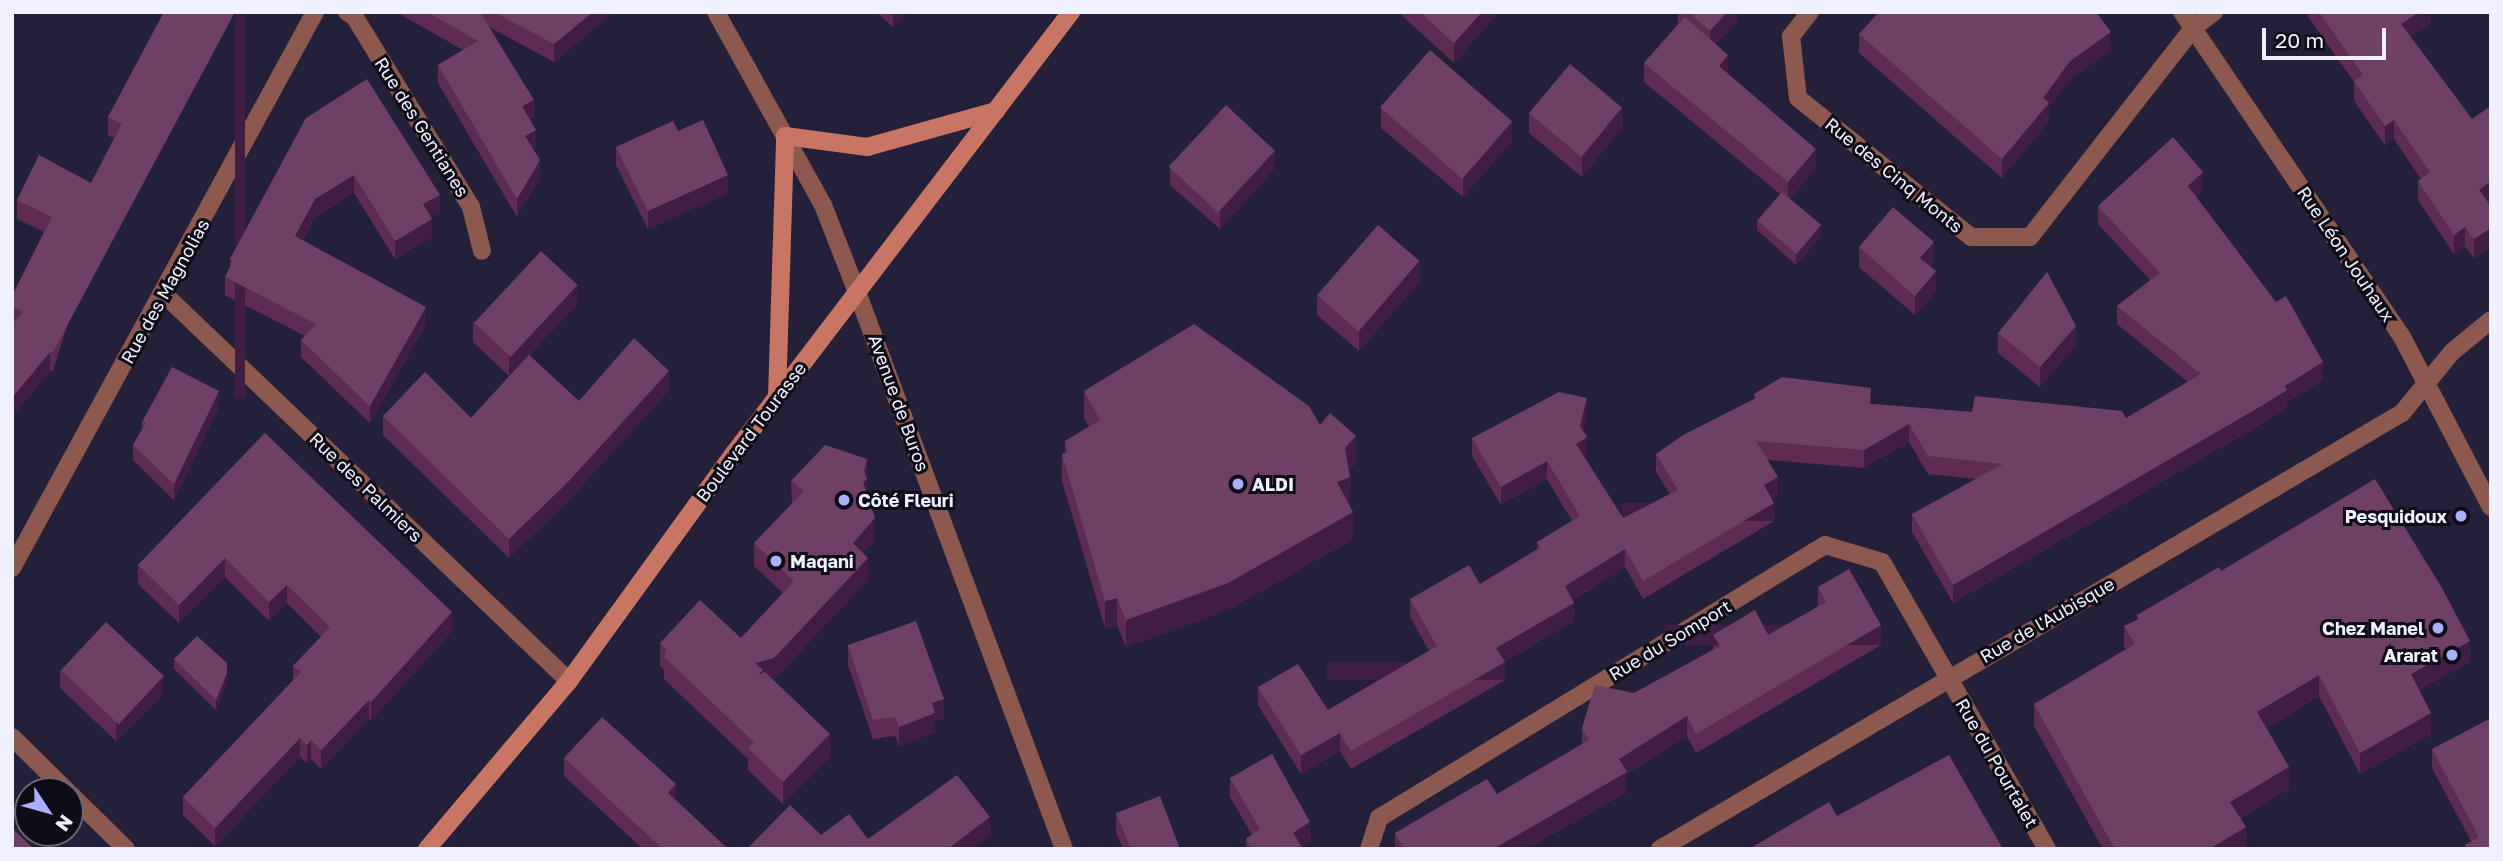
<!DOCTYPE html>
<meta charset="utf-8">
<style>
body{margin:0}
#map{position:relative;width:2503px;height:861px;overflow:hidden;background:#24203a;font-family:"Golos Text",sans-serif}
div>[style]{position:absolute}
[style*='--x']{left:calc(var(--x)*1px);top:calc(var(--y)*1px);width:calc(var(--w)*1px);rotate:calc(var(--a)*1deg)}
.minor>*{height:18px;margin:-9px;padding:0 9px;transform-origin:9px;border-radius:9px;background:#8d594e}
.tertiary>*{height:18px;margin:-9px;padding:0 9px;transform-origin:9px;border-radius:9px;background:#8d594e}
.secondary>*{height:18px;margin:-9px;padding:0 9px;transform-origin:9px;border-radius:9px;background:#c87564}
.wall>*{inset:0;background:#5e2b53}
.shaded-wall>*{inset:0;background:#401e41;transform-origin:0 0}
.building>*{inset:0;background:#6e4065;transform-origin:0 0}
.dots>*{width:19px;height:19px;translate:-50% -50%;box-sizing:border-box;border:4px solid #0d0c17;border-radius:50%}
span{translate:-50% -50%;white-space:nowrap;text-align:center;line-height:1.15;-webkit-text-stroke:6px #0d0c17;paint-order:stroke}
.street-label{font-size:18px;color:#f1f0fe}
.poi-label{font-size:18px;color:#f1f0fe;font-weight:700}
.left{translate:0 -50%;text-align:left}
.right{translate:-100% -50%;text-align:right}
.frame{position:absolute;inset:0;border:14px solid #f1f0fe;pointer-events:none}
.north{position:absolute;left:14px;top:777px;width:70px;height:70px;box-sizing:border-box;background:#0d0c17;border:2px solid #686773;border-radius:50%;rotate:126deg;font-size:19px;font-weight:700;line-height:28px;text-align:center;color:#f1f0fe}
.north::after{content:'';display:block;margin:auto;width:24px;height:32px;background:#aab0fb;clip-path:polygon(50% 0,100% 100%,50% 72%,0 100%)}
.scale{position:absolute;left:2262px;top:28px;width:124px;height:32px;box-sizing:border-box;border:4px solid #f1f0fe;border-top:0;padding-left:9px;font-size:21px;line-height:24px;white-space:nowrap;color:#f1f0fe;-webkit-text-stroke:5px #0d0c17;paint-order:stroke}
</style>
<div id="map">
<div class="minor">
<div style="--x:347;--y:12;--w:8;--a:30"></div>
<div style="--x:354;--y:16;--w:224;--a:58.5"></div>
<div style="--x:471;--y:207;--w:45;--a:76"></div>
<div style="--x:1810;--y:12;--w:31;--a:128"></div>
<div style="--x:1791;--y:36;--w:62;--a:83.6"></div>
<div style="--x:1798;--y:98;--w:222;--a:38.8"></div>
<div style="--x:1971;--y:237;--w:59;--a:0"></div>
<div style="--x:2030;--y:237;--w:266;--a:-52"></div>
<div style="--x:2194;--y:27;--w:25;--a:-37"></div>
<div style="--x:2182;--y:12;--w:392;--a:55.9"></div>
<div style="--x:2402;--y:337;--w:192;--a:62.4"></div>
<div style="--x:857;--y:292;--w:594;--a:69.61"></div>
<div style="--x:164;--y:294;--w:560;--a:43.7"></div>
<div style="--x:12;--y:568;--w:633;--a:-61.41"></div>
<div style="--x:12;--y:737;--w:77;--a:44.5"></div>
<div style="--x:70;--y:794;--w:78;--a:44.5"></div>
<div style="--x:1369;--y:849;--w:33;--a:-72"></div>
<div style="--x:1379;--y:818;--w:523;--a:-31.47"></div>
<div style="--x:1825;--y:545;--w:59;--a:16.6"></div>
<div style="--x:1882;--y:562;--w:331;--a:60.1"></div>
<div style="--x:1660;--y:849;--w:861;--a:-30.44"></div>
<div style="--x:2402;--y:413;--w:79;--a:-50.7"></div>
<div style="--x:2452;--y:352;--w:50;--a:-39.4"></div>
</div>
<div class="tertiary">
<div style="--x:716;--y:12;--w:221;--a:61"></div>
<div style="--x:823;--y:205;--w:93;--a:68.7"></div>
</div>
<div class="secondary">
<div style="--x:777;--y:397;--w:261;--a:-88.2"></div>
<div style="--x:785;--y:136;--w:83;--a:7.6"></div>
<div style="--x:867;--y:147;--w:134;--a:-15.6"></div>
<div style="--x:427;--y:849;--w:220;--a:-49.8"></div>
<div style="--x:569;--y:681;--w:283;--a:-54.1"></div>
<div style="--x:735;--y:452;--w:554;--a:-52.63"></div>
</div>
<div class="wall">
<div style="clip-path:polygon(164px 12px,53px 371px,50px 371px,12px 417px,12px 296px,44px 232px,17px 219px,17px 200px,91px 183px,114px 138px,108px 135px,108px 117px)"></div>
<div style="clip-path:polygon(396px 12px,614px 12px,554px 62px,489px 27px,534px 117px,530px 119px,536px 147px,533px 149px,540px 178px,517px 217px,438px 83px,438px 65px,463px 50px)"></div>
<div style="clip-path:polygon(876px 12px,906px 12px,893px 27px)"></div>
<div style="clip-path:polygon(1398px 12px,1499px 12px,1454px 63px)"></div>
<div style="clip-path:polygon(1678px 12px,1738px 12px,1738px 20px,1716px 44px,1728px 74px,1816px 168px,1790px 199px,1821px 236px,1796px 265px,1757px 230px,1757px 220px,1780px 194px,1644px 82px,1644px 63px,1678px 24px)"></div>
<div style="clip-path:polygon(2305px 12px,2432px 12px,2430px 14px,2430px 24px,2411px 37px,2472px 119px,2491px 106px,2491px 201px,2488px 202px,2491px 206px,2491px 247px,2474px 258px,2465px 247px,2454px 254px,2418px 200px,2418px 181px,2421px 179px,2394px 139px,2385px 145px,2354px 101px,2354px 82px)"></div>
<div style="clip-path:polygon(1859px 34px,2111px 50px,2070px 79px,2049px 108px,2049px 121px,2002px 178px,1859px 53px)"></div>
<div style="clip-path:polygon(1381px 108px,1512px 141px,1463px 197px,1381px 128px)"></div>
<div style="clip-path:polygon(1529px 113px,1622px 128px,1582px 177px,1529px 133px)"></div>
<div style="clip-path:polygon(306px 118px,440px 213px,431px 217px,432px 237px,395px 259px,354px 193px,315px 217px,303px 240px,426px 324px,370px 423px,301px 357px,301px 340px,305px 336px,225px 295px,225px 277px,230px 268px,230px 259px)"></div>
<div style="clip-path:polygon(678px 131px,728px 193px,648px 229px,616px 165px,616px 147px)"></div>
<div style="clip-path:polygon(1170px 167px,1275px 168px,1220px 229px,1170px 185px)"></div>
<div style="clip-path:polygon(2203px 190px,2196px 197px,2323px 380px,2287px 402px,2287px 408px,2263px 423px,1953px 603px,1912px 532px,1912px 514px,1976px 479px,1928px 474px,1909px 442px,1864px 468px,1768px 460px,1778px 495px,1771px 499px,1774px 521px,1643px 599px,1625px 567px,1573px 600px,1574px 621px,1504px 662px,1505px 680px,1351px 769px,1340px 751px,1301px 774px,1258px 705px,1258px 687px,1328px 710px,1429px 651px,1410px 617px,1410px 599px,1480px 584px,1537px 549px,1537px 542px,1572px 521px,1547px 479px,1501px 505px,1472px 456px,1472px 438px,1587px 416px,1583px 431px,1587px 455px,1584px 457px,1623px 518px,1670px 494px,1656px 472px,1656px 454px,1754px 399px,1754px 394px,1972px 412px,2126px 418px,2188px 382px,2117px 324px,2117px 306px,2150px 280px,2098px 224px,2098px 206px)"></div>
<div style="clip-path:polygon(1859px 247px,1934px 262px,1930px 266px,1936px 291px,1915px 315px,1859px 267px)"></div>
<div style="clip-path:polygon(1420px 281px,1359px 351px,1317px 315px,1317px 295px)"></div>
<div style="clip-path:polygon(577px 305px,529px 355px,579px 401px,669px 390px,568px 501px,509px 558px,383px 435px,383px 416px,471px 418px,509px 376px,473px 342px,473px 322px)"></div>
<div style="clip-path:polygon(1998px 333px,2076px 345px,2040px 387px,1998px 353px)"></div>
<div style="clip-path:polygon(1084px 391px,1320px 425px,1356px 463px,1349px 470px,1350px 504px,1349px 504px,1353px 539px,1228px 610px,1126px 647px,1117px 625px,1105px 628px,1062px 481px,1062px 454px,1065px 453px,1065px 441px,1089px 427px,1084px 418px)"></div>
<div style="clip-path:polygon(219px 407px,174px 500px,133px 460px,133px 445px,142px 429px,142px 422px)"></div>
<div style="clip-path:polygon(265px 433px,452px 631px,371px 721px,369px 719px,321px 769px,311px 759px,307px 763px,300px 757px,215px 846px,183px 815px,183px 797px,293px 680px,293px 666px,321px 637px,287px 603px,269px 621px,225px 577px,179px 623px,138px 584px,138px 565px)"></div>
<div style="clip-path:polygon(867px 459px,867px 495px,875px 540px,863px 553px,868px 580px,773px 680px,830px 757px,783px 804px,748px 770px,748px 759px,664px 679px,664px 670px,660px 666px,660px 643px,741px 638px,783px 593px,754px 566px,754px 543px,792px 504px,791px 481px)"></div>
<div style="clip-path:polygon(2221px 571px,2470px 662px,2419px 690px,2431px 734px,2360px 774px,2319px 696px,2266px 728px,2289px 789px,2240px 818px,2246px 849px,2103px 849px,2034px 726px,2034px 704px,2126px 649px,2124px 647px,2124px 626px,2137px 620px,2137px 615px)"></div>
<div style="clip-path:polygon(1818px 587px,1881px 645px,1696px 753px,1687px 736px,1627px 774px,1627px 792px,1527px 849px,1395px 849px,1395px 833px,1497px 794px,1582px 744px,1582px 728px,1634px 693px,1713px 650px,1713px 635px,1768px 635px,1818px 607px)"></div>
<div style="clip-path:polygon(848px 645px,944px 718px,935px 721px,935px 732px,899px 746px,895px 736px,873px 739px,848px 665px)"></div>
<div style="clip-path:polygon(174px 659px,227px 683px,216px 710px,174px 669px)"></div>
<div style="clip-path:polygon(60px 670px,163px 694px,116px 741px,60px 688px)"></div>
<div style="clip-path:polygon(2432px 749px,2491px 849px,2465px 849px,2465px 845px,2471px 841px,2432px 768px)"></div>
<div style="clip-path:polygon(564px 758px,676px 800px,728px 849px,643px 849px,564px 776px)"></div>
<div style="clip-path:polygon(1230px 778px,1310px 842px,1302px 847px,1303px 849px,1246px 849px,1246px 839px,1252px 835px,1230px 797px)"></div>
<div style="clip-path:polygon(1116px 813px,1180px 849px,1123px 849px,1116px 832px)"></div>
</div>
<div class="shaded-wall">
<div style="left:235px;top:12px;width:10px;height:386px"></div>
<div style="clip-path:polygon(593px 12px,614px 12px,554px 62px,554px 44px)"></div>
<div style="clip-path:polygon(893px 12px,906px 12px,893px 27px)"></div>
<div style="clip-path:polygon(1482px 12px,1499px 12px,1454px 63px,1454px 43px)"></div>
<div style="clip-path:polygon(1727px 12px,1738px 12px,1738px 20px,1710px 51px,1710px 31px)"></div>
<div style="clip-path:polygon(2419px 12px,2432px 12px,2430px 14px,2430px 24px,2401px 44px,2401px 24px)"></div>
<div style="clip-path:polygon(2111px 32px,2111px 50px,2070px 79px,2049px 108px,2049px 121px,2002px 178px,2002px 159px,2043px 98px,2070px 61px)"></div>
<div style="clip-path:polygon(1728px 55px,1728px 74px,1719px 66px)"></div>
<div style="clip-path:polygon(534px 100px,534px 117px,522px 124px,522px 106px)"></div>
<div style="clip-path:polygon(1622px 108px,1622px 128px,1582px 177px,1582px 157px)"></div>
<div style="clip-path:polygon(2394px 120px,2394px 139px,2385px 145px,2385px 126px)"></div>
<div style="clip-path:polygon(1512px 122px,1512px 141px,1463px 197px,1463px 177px)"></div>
<div style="clip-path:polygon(536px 130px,536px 147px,525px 154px,525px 136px)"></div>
<div style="clip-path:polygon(1816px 149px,1816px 168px,1788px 201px,1788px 182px)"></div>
<div style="clip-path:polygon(1275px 150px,1275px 168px,1220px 229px,1220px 211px)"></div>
<div style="clip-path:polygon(540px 160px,540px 178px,517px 217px,517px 199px)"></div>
<div style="clip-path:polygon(2203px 172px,2203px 190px,2188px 204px,2188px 186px)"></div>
<div style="clip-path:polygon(354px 175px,354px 193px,315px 217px,295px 254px,295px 236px,315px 199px)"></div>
<div style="clip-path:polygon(728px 175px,728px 193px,648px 229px,648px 211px)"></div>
<div style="clip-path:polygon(2491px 181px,2491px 201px,2479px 209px,2479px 190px)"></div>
<div style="clip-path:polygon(440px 195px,440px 213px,423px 222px,423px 204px)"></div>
<div style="clip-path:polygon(432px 219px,432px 237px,395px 259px,395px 241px)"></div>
<div style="clip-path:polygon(1821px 225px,1821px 236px,1796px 265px,1796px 254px)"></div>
<div style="clip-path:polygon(2465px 227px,2465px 247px,2454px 254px,2454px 235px)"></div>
<div style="clip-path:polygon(2491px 228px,2491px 247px,2474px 258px,2474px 239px)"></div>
<div style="clip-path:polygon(1934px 242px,1934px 262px,1920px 277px,1920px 258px)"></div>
<div style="clip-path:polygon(1420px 261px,1420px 281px,1359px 351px,1359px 331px)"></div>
<div style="clip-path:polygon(1936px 271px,1936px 291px,1915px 315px,1915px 296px)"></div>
<div style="clip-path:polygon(577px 285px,577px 305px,509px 376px,509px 356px)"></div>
<div style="clip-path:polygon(426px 307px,426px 324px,370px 423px,370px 406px)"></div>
<div style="clip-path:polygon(2076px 326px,2076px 345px,2040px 387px,2040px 367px)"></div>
<div style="clip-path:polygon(50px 352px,50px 371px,12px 417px,12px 398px)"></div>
<div style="clip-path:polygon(2323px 362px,2323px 380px,2287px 402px,2287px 408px,2263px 423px,1953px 603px,1953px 585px)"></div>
<div style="clip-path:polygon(669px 371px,669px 390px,568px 501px,509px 558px,509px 539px)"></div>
<div style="clip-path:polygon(219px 391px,219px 407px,174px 500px,174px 484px)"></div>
<div style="clip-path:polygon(1587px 398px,1587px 416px,1581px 441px,1587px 437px,1587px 455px,1576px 462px,1576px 444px)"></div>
<div style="clip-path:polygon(14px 423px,14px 441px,12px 443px,12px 424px)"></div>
<div style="clip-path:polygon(1909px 424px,1909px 442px,1864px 468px,1864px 450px)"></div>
<div style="clip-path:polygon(1356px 436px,1356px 463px,1345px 475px,1345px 448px)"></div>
<div style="clip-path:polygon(867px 459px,867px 501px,863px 504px,864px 471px)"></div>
<div style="clip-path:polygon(1547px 461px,1547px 479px,1501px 505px,1501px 487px)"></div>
<div style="clip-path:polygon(1350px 477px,1350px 504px,1337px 509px,1337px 482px)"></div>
<div style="clip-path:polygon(1778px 477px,1778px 495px,1764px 503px,1764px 485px)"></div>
<div style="left:1774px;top:503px;width:18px;height:152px;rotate:90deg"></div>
<div style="clip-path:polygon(1353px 512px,1353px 539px,1228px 610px,1126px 647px,1126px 620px)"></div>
<div style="clip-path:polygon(875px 518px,875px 540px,853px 565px,853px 543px)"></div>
<div style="clip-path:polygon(1625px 549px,1625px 567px,1565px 604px,1565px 586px)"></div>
<div style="clip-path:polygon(225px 558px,225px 577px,179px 623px,179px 605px)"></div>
<div style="clip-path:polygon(868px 558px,868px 580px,774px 680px,763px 683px,755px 663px)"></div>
<div style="clip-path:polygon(287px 585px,287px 603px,269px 621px,269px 602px)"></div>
<div style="clip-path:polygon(1117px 598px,1117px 625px,1105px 628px,1105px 601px)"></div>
<div style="clip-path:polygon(1574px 603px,1574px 621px,1496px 667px,1496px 648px)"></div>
<div style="clip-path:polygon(452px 612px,452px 631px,371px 721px,371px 702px)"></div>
<div style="left:1881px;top:625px;width:20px;height:215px;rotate:90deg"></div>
<div style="clip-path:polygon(2470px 641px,2470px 662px,2411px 695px,2411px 674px)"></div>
<div style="left:1505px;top:662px;width:18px;height:178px;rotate:90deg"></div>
<div style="clip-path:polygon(227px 673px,227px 683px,216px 710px,216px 700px)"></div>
<div style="clip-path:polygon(2319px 675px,2319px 696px,2257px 733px,2257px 712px)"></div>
<div style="clip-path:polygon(163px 676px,163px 694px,116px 741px,116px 723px)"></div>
<div style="clip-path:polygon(944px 699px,944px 718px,935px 721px,935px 732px,899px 746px,899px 727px,932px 703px)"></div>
<div style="clip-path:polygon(369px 700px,369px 719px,321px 769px,321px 750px)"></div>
<div style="clip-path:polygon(2431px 713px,2431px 734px,2360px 774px,2360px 753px)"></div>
<div style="clip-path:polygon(1687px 716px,1687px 736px,1627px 774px,1627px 792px,1527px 849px,1493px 849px,1619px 759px)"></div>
<div style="clip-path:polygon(1340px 733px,1340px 751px,1301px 774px,1301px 755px)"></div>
<div style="clip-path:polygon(830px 734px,830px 757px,783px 804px,783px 782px)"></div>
<div style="clip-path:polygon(300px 738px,300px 757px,215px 846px,215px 828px)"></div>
<div style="clip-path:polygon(311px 740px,311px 759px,307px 763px,307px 745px)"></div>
<div style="clip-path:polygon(2289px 767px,2289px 789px,2230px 823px,2230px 802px)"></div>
<div style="clip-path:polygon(676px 784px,676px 802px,668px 793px)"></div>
<div style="clip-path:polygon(990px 817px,990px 835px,972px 849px,948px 849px)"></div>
<div style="clip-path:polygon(1310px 822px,1310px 842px,1299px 849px,1293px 833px)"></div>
<div style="clip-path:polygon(2246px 827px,2246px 849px,2209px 849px)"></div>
</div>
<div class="building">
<div style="clip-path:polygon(164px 12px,235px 12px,53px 352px,50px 352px,12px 398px,12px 324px,23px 312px,12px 307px,12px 296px,52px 217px,17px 200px,39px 155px,91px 183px,122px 124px,108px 117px)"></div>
<div style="clip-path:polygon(427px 12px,480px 12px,534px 100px,522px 106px,536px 130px,525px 136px,540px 160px,517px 199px,438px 65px,478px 41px)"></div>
<div style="clip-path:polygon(494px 12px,593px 12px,554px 44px)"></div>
<div style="clip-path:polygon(1420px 12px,1482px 12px,1454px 43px)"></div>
<div style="clip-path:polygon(1688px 12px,1727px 12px,1710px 31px)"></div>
<div style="clip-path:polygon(1879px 12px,2096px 12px,2111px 32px,2070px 61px,2043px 98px,2049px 103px,2002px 159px,1859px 34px)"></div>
<div style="clip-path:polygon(2319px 12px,2419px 12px,2401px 24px,2472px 119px,2491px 106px,2491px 181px,2479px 190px,2491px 206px,2491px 228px,2474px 239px,2465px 227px,2454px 235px,2418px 181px,2430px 172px,2394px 120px,2385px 126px,2354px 81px,2363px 75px)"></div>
<div style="clip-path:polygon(1685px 17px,1728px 55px,1719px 66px,1816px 149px,1788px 182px,1644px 63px)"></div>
<div style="left:1430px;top:50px;width:109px;height:76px;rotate:41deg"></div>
<div style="left:1570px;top:64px;width:68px;height:64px;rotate:40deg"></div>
<div style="clip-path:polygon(367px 79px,440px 195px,423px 204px,432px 219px,395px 241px,354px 175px,315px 199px,295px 236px,426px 307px,370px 406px,301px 340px,316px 324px,225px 277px,233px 261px,230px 259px,306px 118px)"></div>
<div style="left:1226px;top:105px;width:67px;height:84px;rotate:43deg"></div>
<div style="clip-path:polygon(703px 120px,728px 175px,648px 211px,616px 147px,673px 121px,678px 131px)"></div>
<div style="clip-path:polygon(2173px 137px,2203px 172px,2188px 186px,2276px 302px,2286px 296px,2323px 362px,2285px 386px,2287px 390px,2263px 405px,1953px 585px,1912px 514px,2003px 464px,1928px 456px,1909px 424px,1864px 450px,1756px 441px,1778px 477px,1764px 485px,1774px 503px,1643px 581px,1625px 549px,1565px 586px,1574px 603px,1496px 648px,1505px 662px,1351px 751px,1340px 733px,1301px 755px,1258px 687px,1298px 664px,1328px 710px,1437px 646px,1410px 599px,1469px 565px,1480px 584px,1540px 548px,1537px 542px,1580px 516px,1547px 461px,1501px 487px,1472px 438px,1559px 392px,1587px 398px,1580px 426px,1587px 437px,1576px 444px,1623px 518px,1678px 490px,1656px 454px,1683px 435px,1756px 398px,1754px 394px,1782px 377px,1871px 388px,1870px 404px,1972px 412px,1975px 396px,2122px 411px,2126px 418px,2201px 374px,2117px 306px,2160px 273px,2098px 206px)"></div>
<div style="left:1782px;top:192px;width:51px;height:38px;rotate:40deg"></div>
<div style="clip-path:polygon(1893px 207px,1934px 242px,1920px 258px,1936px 271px,1915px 296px,1859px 247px)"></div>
<div style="left:1378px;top:225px;width:55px;height:93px;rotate:41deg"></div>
<div style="left:541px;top:251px;width:50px;height:98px;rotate:43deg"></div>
<div style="clip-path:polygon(2047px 272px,2076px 326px,2040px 367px,1998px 333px)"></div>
<div style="clip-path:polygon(1194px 324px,1309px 406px,1320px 425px,1330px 413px,1356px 436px,1345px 448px,1350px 477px,1337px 482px,1353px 512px,1228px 583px,1126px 620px,1117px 598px,1105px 601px,1062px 454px,1068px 452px,1065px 441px,1100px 420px,1084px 391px)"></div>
<div style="clip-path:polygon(634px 338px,669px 371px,568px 482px,509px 539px,383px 416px,425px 372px,471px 418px,529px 355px,579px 401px)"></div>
<div style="clip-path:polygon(172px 367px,219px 391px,174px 484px,133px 445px,146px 423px,142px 422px)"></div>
<div style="clip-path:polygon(265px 433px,452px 612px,371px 702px,369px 700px,321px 750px,311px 740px,307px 745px,300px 738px,215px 828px,183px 797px,301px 672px,293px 666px,330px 627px,287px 585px,269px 602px,225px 558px,179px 605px,138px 565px)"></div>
<div style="clip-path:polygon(825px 445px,867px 459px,864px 471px,867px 479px,863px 482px,875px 518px,853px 543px,868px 558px,774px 658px,755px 663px,763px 670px,758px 675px,765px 672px,830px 734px,783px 782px,748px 748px,754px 742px,664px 657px,667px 650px,660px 643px,700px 600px,741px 638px,794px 581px,754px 543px,804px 491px,791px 481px)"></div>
<div style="clip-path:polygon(2375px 479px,2442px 588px,2470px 641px,2411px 674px,2431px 713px,2360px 753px,2319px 675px,2257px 712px,2289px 767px,2230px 802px,2246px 827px,2209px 849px,2115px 849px,2034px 704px,2135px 644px,2124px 626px,2139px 619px,2137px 615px,2219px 567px,2221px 571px)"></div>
<div style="clip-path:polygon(1849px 569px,1881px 625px,1696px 734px,1687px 716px,1619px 759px,1627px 772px,1493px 849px,1404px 849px,1395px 833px,1487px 779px,1497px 794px,1589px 740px,1582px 728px,1595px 685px,1634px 693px,1720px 646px,1713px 635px,1755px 610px,1768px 635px,1826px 602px,1818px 587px)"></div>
<div style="clip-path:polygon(916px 621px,944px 699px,932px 703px,935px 713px,899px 727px,895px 717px,873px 720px,848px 645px)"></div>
<div style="left:106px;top:622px;width:79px;height:66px;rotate:43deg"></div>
<div style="clip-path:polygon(197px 636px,227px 663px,227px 673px,216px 700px,174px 659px)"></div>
<div style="clip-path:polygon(602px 717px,676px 784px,668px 793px,728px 849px,663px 849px,564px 758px)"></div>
<div style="clip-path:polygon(2491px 718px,2491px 849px,2467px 849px,2465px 845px,2479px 837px,2432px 749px)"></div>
<div style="clip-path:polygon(1272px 754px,1310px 822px,1293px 833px,1303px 849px,1252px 849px,1246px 839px,1260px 829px,1230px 778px)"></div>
<div style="clip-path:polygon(1949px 755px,2003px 849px,1749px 849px,1829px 802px,1837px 816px)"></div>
<div style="clip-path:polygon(957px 775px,990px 817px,948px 849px,747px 849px,790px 805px,821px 835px,849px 814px,868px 839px)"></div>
<div style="clip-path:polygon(1160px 796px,1180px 849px,1131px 849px,1116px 813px)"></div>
<div style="clip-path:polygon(12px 828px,34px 849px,12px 849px)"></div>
</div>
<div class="dots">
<div style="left:1238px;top:484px;background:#aab0fb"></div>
<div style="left:844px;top:500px;background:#aab0fb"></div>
<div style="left:2461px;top:516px;background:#aab0fb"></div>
<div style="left:776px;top:561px;background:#aab0fb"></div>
<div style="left:2438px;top:628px;background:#aab0fb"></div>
<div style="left:2452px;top:655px;background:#aab0fb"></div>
</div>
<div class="street-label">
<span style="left:422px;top:127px;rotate:58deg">Rue des Gentianes</span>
<span style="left:1894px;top:175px;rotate:39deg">Rue des Cinq Monts</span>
<span style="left:2346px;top:254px;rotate:56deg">Rue Léon Jouhaux</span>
<span style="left:165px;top:291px;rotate:-61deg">Rue des Magnolias</span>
<span style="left:899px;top:403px;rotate:70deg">Avenue de Buros</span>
<span style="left:751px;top:432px;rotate:-53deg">Boulevard Tourasse</span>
<span style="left:366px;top:487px;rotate:44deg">Rue des Palmiers</span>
<span style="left:2047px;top:620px;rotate:-30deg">Rue de l'Aubisque</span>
<span style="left:1670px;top:640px;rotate:-31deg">Rue du Somport</span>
<span style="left:1997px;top:763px;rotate:60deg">Rue du Pourtalet</span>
</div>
<div class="poi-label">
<span class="left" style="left:1252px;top:484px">ALDI</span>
<span class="left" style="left:858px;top:500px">Côté Fleuri</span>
<span class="right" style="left:2447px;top:516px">Pesquidoux</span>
<span class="left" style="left:790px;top:561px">Maqani</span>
<span class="right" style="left:2424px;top:628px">Chez Manel</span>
<span class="right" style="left:2438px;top:655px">Ararat</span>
</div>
<div class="frame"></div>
<div class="north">N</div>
<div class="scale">20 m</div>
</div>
